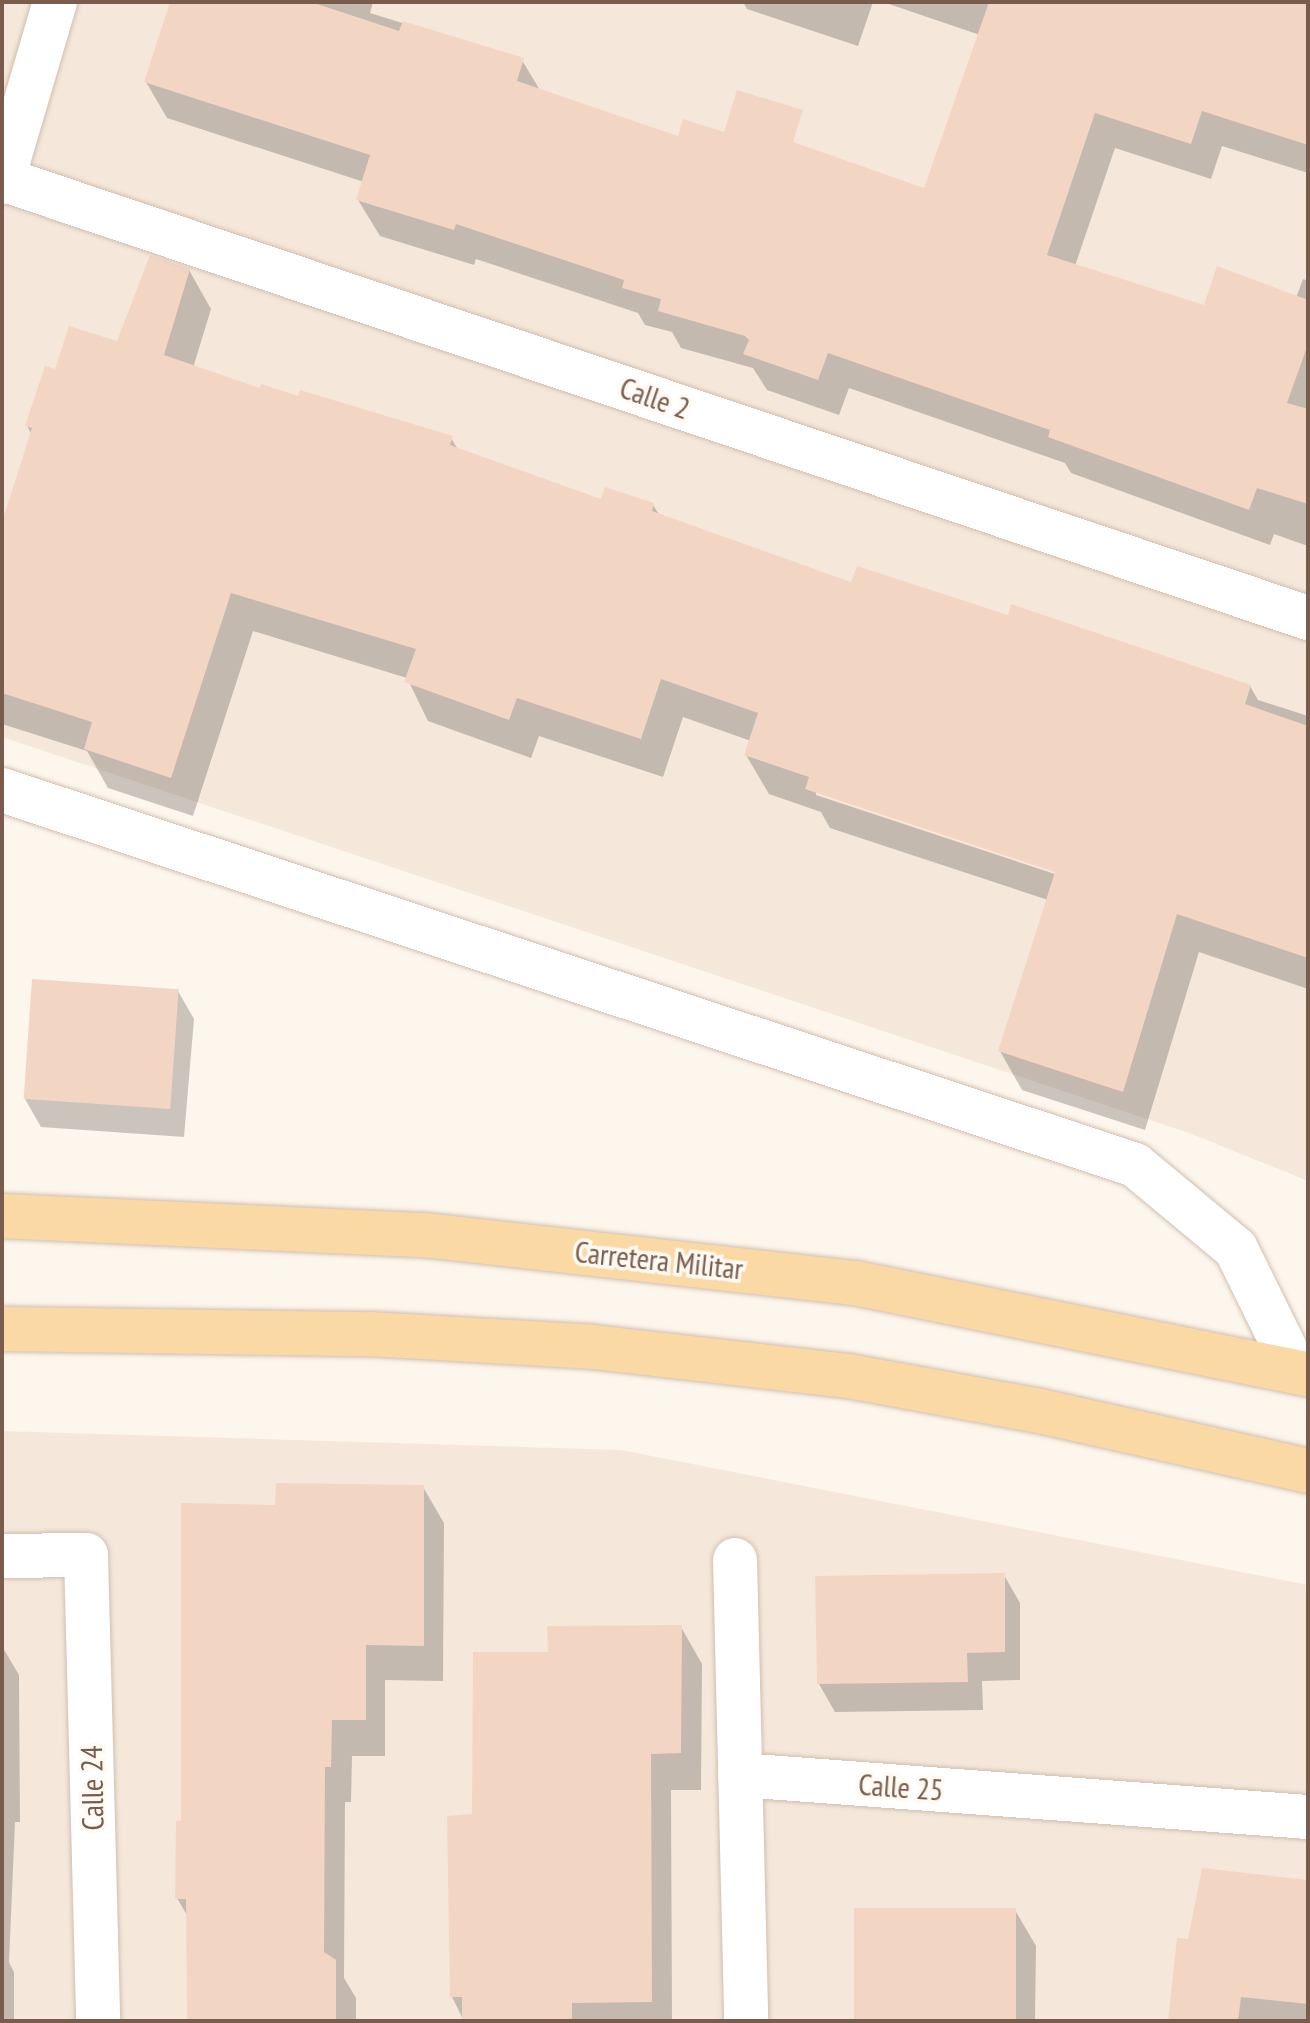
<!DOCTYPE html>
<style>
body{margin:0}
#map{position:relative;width:1310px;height:2023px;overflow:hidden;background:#fdf6ec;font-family:"PT Sans Narrow",sans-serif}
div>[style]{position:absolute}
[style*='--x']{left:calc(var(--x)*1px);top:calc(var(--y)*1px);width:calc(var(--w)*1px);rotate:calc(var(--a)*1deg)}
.residential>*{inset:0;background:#f5e8da}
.shadow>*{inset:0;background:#0003}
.building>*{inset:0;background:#f3d5c3;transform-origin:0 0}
.roads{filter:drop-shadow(0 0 2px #d1beb0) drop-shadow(0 0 2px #d1beb0)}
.minor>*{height:44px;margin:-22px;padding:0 22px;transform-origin:22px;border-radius:22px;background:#fff}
.primary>*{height:44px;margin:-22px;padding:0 22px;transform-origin:22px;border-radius:22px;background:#fbd9a5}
span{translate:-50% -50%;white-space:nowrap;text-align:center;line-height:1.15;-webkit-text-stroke:7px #fffaf3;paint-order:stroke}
.street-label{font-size:30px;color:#7a5c4d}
.frame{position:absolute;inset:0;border:4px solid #7a5c4d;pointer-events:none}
</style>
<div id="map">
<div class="residential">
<div style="clip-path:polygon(2px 2px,1308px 2px,1308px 1181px,1192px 1134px,2px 737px)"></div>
<div style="clip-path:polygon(2px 1431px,621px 1450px,1308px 1585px,1308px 2021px,2px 2021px)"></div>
</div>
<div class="shadow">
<div style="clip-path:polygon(172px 2px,373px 2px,370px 13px,522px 60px,541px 92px,679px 138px,925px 191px,980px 35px,883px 2px,1308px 2px,1308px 173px,1222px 146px,1211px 179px,1115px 148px,1075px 266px,1205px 307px,1296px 298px,1303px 279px,1308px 281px,1308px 546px,1274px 534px,1270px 545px,1071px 473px,1065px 463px,849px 388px,839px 415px,767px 390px,753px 368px,681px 348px,672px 332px,645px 325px,638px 313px,476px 259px,474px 265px,380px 236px,358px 200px,364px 182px,167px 118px,146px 82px)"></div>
<div style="clip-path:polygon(743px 2px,873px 2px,858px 46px,747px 9px)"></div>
<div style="clip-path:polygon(evenodd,189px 270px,211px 309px,193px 368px,261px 390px,451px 438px,459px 451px,602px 502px,653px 505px,660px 516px,853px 585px,1009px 618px,1250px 686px,1258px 700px,1308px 716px,1308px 989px,1199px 952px,1145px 1130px,1022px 1090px,1000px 1051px,1048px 900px,830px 828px,821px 812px,769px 794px,746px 755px,751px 741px,683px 717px,663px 777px,539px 736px,531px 758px,428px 721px,407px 678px,253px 631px,193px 816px,108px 788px,87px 751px,2px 724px,2px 529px,32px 435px,27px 426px,56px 372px,119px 344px,189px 270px,816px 791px,1065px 873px,1064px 877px,816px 795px,816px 791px)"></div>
<div style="clip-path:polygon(178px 991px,194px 1019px,184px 1137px,41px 1127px,25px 1099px)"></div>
<div style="clip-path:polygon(423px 1487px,444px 1523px,443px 1681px,385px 1680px,385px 1756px,352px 1756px,351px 1802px,345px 1802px,344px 1978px,356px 1998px,356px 2021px,187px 2021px,188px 1917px,177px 1898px,183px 1822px,277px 1507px)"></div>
<div style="clip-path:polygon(1004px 1575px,1020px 1603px,1020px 1680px,982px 1681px,983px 1710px,835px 1712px,819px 1684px)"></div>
<div style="clip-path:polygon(681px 1627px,702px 1664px,701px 1790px,671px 1790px,672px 2021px,464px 2021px,452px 1997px,474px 1816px,550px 1654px)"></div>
<div style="clip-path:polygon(2px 1646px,19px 1675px,20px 1822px,15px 1822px,9px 1962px,14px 1972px,14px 2021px,2px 2021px)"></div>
<div style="clip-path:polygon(1308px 1882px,1308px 2021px,1170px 2021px,1189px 1941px)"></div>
<div style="clip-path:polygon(1015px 1910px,1036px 1946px,1035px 2021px,856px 2021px)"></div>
</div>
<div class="building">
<div style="clip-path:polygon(170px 2px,311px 2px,399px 31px,403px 21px,524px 58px,517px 81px,678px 136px,683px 119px,724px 132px,737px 90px,803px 110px,793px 142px,924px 188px,989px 2px,1308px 2px,1308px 145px,1202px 111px,1191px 144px,1095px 113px,1047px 255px,1204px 305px,1217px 266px,1308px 300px,1308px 344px,1287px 403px,1308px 409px,1308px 504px,1257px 488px,1249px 510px,1048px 437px,1050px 430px,828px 353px,818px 380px,743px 354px,749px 340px,745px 336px,658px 311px,661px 299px,622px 288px,624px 280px,456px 224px,454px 230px,356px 200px,370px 155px,144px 82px)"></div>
<div style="clip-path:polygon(150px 255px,190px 269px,164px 355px,260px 388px,261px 384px,298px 396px,300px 390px,453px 436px,450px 445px,601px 499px,605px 487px,654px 503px,652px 511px,851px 582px,857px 566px,1008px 615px,1011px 604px,1251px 685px,1245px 704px,1308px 726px,1308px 958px,1177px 914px,1123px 1092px,998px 1051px,1055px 872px,805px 789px,809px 777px,744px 755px,758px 713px,661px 679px,641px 739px,517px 698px,509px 720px,404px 682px,416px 649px,231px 593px,171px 778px,84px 749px,92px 722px,2px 693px,2px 522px,32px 428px,25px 426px,45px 366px,55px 369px,69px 326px,117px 341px)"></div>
<div style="left:32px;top:979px;width:147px;height:120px;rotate:4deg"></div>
<div style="clip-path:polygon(276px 1483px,424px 1485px,424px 1646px,366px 1645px,366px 1720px,332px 1720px,331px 1767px,325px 1767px,324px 1952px,336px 1960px,336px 2021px,187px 2021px,186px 1899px,175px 1899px,176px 1821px,181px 1820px,181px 1503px,275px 1505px)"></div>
<div style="clip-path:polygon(1005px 1573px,1005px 1652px,967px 1653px,968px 1682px,817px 1684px,815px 1576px)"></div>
<div style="clip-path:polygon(682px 1625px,681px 1753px,651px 1754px,652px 2002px,572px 2003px,572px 2021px,462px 2021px,462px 1997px,450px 1997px,447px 1816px,472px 1814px,473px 1652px,548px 1652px,547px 1626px)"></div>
<div style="clip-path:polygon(1202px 1868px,1308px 1880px,1308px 2004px,1241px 1997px,1238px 2021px,1168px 2021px,1177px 1938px,1188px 1939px)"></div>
<div style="left:1016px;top:1908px;width:113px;height:162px;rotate:90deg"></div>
</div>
<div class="roads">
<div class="minor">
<div style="--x:2;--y:179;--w:1378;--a:18.58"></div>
<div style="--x:2;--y:182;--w:188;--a:-73.6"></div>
<div style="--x:2;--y:790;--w:1193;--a:18.31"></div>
<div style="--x:1135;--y:1165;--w:131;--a:39.7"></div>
<div style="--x:1236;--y:1249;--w:136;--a:63.8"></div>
<div style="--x:2;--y:1556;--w:84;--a:-0.7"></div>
<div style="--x:86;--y:1555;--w:466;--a:88.5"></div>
<div style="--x:735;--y:1560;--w:461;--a:88.6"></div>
<div style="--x:740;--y:1775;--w:570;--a:4.23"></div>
</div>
<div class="primary">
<div style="--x:2;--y:1216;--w:423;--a:2.6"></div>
<div style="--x:425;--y:1235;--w:433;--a:6.4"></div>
<div style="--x:855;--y:1283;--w:462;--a:11.4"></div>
<div style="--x:2;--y:1329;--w:368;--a:0.8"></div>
<div style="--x:370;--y:1334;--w:223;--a:3.3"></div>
<div style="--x:593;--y:1347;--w:258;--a:6.5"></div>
<div style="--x:849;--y:1376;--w:194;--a:10.4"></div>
<div style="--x:1040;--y:1411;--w:275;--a:12.6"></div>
</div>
</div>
<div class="street-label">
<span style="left:655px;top:398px;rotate:19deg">Calle 2</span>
<span style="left:659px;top:1260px;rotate:6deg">Carretera Militar</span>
<span style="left:901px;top:1787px;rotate:4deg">Calle 25</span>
<span style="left:92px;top:1788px;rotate:-91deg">Calle 24</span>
</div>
<div class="frame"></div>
</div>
